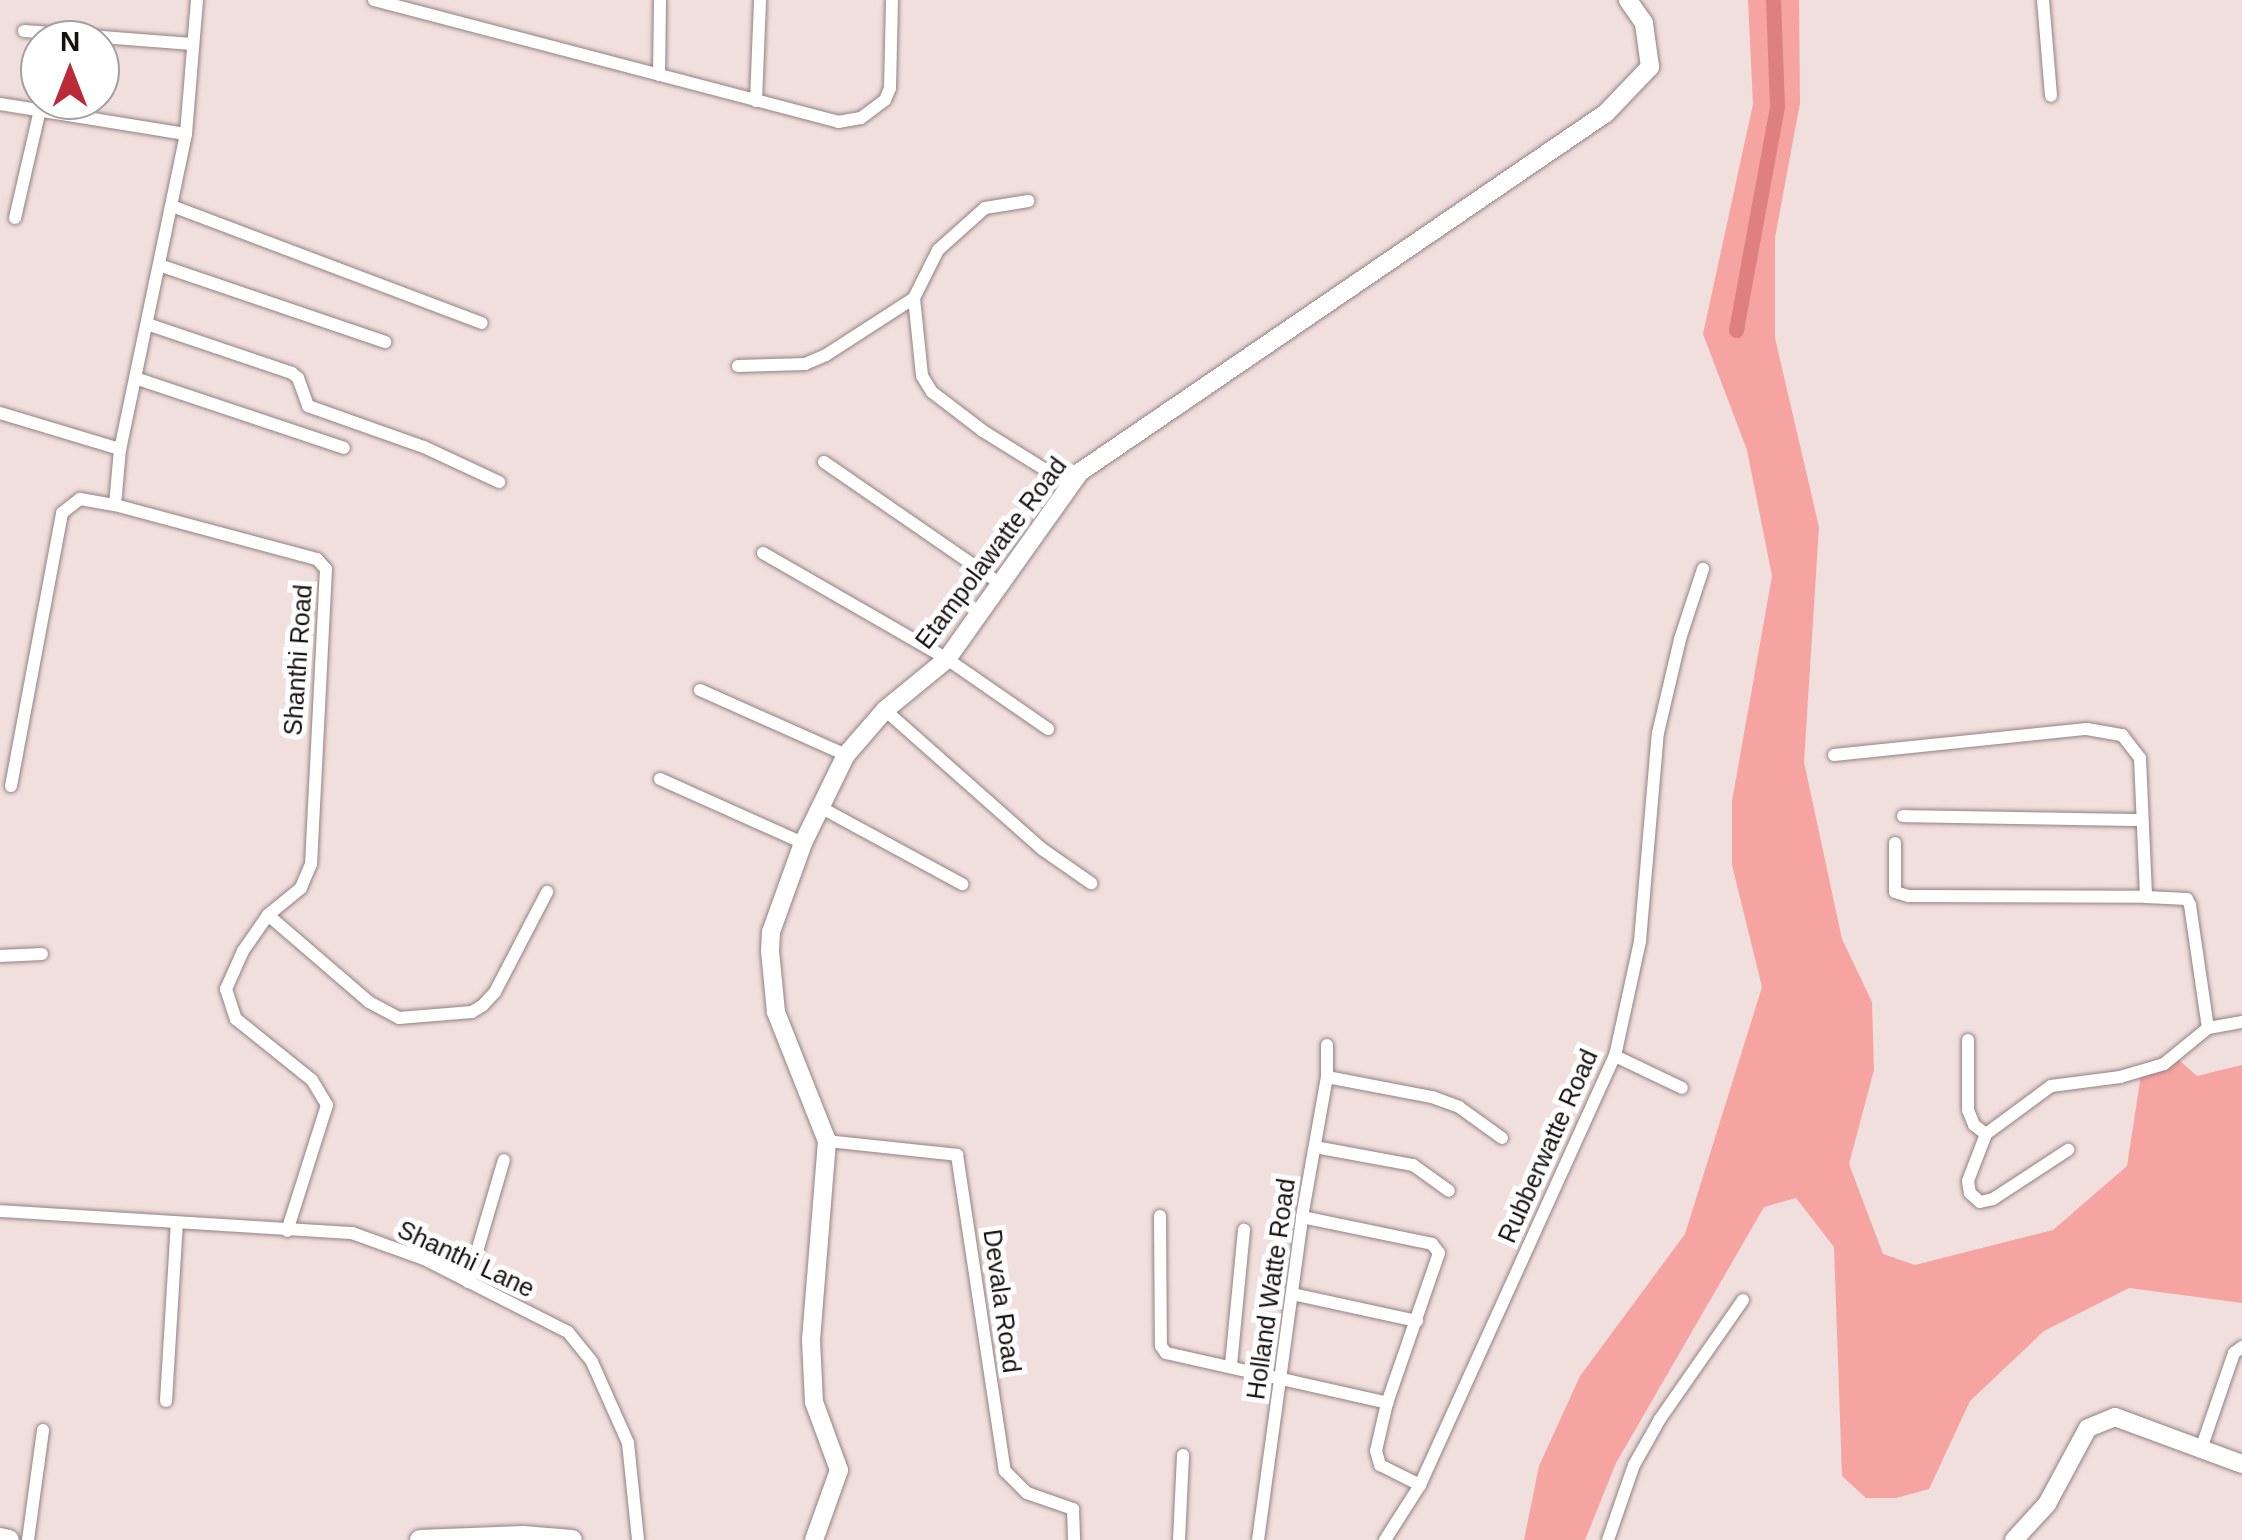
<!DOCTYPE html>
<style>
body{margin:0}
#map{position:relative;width:2242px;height:1540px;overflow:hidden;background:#f1dfde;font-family:Arial,sans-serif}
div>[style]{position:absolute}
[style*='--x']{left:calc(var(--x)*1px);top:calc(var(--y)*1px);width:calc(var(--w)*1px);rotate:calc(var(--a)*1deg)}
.green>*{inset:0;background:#f6a4a2}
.canal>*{height:15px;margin:-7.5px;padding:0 7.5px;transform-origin:7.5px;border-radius:7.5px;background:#de807f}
.roads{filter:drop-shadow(0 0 2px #938281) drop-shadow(0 0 2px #938281)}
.minor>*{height:12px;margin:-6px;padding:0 6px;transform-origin:6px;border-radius:6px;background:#fff}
.tertiary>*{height:18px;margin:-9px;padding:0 9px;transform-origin:9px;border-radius:9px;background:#fff}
.primary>*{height:20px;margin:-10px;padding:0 10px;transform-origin:10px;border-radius:10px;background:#fff}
span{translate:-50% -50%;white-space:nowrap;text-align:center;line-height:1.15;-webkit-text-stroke:10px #fff;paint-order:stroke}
.street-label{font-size:25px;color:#171110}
.north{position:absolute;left:20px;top:20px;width:100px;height:100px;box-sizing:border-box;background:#fff;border:2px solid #a2a09f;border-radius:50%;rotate:0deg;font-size:28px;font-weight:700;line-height:40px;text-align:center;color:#171110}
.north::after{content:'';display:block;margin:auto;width:35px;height:45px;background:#ba2a39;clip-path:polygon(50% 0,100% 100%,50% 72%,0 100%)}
</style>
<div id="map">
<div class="green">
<div style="clip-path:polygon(1748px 0,1799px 0,1800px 103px,1775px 238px,1775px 338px,1819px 527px,1804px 762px,1842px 939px,1872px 1002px,1874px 1070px,1849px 1164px,1883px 1254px,1915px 1265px,2053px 1230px,2127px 1166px,2142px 1068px,2171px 1053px,2197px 1076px,2242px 1065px,2242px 1303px,2129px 1288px,2044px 1331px,1970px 1401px,1929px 1489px,1896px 1498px,1866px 1498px,1842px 1476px,1834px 1247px,1796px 1198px,1764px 1207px,1616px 1463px,1585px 1540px,1524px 1540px,1539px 1466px,1580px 1376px,1685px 1234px,1762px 987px,1732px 865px,1732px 801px,1772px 576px,1747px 450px,1703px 334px,1753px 104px)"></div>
</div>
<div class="canal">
<div style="--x:1737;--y:325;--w:5;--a:101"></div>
<div style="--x:1736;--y:330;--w:227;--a:-79.6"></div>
<div style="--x:1777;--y:107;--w:107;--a:-92.1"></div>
</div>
<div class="roads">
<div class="minor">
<div style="--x:197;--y:0;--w:134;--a:94.7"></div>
<div style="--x:186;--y:134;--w:322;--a:101.8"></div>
<div style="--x:120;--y:449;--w:56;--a:95.1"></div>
<div style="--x:115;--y:505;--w:209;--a:15"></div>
<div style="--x:317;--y:559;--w:13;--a:48"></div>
<div style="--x:326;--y:569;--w:295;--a:92.9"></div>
<div style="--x:311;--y:864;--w:26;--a:113"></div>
<div style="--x:301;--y:888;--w:43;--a:140.7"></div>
<div style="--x:268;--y:915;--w:44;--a:124.8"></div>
<div style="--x:243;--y:951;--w:42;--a:114.1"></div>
<div style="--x:226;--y:989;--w:32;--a:72"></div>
<div style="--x:236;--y:1019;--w:97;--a:38.8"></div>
<div style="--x:312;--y:1080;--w:29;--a:59"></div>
<div style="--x:327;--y:1105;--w:132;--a:107.6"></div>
<div style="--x:374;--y:0;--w:480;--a:14.7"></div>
<div style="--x:838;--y:122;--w:23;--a:-10"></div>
<div style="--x:861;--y:118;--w:30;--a:-37"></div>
<div style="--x:885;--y:100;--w:13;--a:-67"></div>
<div style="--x:890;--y:88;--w:88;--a:-88.7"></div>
<div style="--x:2043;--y:0;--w:96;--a:85.2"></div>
<div style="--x:24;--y:31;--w:169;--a:4.4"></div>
<div style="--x:659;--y:75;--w:75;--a:-89.2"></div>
<div style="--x:756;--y:101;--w:101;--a:-87.7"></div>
<div style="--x:0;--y:104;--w:188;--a:9.2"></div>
<div style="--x:172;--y:206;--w:331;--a:20.7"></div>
<div style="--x:15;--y:218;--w:111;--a:-77"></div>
<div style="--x:159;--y:265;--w:239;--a:18.8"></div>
<div style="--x:914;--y:298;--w:78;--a:84.1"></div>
<div style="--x:922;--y:376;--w:19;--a:58"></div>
<div style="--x:932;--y:392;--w:64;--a:37.4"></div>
<div style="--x:983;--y:431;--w:100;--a:31.9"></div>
<div style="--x:147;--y:324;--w:153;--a:18.7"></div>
<div style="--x:292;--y:373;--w:8;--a:40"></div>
<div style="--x:298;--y:378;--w:30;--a:70"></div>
<div style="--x:308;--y:406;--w:123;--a:19.5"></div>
<div style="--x:424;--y:447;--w:83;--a:25"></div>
<div style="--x:738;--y:366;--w:67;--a:-1.7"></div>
<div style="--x:805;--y:364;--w:23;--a:-23"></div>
<div style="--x:826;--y:355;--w:105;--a:-32.9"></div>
<div style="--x:914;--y:298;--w:54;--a:-63.4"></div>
<div style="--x:938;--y:250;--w:63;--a:-41.8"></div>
<div style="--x:985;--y:208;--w:44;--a:-9.2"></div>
<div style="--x:135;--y:378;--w:220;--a:18.5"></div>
<div style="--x:0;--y:413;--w:125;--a:16.7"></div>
<div style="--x:824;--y:462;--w:215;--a:34.6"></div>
<div style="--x:763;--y:553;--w:212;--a:29.9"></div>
<div style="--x:947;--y:659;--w:123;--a:34.7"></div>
<div style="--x:700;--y:690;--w:160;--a:24"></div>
<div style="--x:885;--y:710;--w:210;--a:41.5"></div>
<div style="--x:1042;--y:849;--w:60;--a:34.8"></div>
<div style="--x:1834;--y:755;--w:254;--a:-5.9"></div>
<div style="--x:2087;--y:729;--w:36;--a:10"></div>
<div style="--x:2122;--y:735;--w:29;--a:52"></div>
<div style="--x:2140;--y:758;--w:139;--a:87.5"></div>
<div style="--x:2146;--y:897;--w:41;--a:2.8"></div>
<div style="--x:2187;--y:899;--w:7;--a:63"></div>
<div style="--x:2190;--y:905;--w:124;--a:81.7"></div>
<div style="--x:660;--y:779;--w:157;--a:24.1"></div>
<div style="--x:11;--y:786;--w:278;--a:-79.4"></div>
<div style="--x:62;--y:513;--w:23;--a:-38"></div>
<div style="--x:80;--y:499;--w:36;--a:10"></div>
<div style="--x:820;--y:807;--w:162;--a:28.5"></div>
<div style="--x:1903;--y:816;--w:239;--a:1"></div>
<div style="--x:1895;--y:843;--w:49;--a:90"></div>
<div style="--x:1895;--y:892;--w:14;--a:17"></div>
<div style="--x:1908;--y:896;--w:238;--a:0.2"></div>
<div style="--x:268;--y:915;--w:133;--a:40.7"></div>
<div style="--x:369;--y:1002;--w:34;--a:28"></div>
<div style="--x:399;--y:1018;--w:73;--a:-4.7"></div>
<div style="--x:472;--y:1012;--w:13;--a:-32"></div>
<div style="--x:483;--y:1005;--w:18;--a:-47"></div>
<div style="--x:495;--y:992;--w:113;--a:-62.5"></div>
<div style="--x:0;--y:956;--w:42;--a:-2.7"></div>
<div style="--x:1968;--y:1040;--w:70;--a:90"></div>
<div style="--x:1968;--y:1110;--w:16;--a:68"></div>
<div style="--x:1974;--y:1125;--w:15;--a:37"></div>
<div style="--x:1986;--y:1134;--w:81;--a:-36.4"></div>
<div style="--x:2051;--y:1086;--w:70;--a:-7.4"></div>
<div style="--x:2120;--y:1077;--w:46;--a:-16.5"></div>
<div style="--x:2164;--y:1064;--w:57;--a:-39.3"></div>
<div style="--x:2208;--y:1028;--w:35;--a:-10"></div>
<div style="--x:1615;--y:1056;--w:74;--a:25.5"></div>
<div style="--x:1327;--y:1077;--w:107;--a:10.8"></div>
<div style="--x:1432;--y:1097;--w:29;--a:20"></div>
<div style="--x:1459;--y:1107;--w:53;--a:35.8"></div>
<div style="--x:1986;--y:1134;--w:50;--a:111"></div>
<div style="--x:1968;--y:1181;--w:12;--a:81"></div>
<div style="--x:1970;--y:1193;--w:13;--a:42"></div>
<div style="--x:1980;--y:1202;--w:13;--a:-13"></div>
<div style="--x:1993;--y:1199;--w:90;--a:-33.2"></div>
<div style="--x:827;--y:1141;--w:131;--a:6.1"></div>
<div style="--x:957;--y:1155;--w:320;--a:81.4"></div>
<div style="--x:1005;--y:1471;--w:31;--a:45"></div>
<div style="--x:1027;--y:1493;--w:49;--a:19.2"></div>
<div style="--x:1073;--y:1509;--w:31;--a:88"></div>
<div style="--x:1315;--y:1147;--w:100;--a:10.4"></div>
<div style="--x:1413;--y:1165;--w:44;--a:35.8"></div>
<div style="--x:0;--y:1211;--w:353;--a:3.6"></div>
<div style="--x:352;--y:1233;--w:77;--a:19.9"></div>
<div style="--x:424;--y:1259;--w:161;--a:26.9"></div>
<div style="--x:568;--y:1332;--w:38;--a:51"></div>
<div style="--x:592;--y:1362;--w:89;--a:66"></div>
<div style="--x:628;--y:1443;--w:98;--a:84.1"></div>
<div style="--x:1160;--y:1216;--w:130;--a:89.6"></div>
<div style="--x:1161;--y:1346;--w:9;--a:54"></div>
<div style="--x:1166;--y:1353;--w:227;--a:12.7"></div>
<div style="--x:1302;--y:1217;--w:133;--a:11.7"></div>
<div style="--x:1432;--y:1244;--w:11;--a:52"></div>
<div style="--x:1439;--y:1253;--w:159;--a:109.1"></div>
<div style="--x:1387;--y:1403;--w:49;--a:102.9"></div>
<div style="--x:1376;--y:1451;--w:15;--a:74"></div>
<div style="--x:1380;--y:1465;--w:45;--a:26.6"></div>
<div style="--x:468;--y:1282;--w:127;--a:-73.6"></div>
<div style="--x:1292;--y:1294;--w:128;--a:12.2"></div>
<div style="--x:1231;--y:1365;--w:136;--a:-84.5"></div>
<div style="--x:166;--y:1401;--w:178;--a:-86.5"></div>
<div style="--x:2201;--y:1449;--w:102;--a:-71"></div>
<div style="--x:2234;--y:1353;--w:10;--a:-37"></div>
<div style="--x:28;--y:1540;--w:111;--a:-82.2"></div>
<div style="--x:1179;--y:1540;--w:85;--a:-87.3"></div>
<div style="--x:1258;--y:1540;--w:326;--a:-82.2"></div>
<div style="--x:1302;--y:1217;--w:142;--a:-79.9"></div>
<div style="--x:1327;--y:1077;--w:32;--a:-90"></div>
<div style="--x:1385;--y:1540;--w:65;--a:-57.5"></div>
<div style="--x:1420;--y:1485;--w:471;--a:-65.6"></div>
<div style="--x:1615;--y:1056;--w:118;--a:-77.7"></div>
<div style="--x:1640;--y:941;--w:209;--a:-85.1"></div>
<div style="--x:1658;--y:733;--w:97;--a:-76.8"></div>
<div style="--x:1680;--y:639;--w:74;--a:-71.8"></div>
<div style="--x:1608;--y:1540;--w:79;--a:-70.9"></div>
<div style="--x:1634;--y:1465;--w:53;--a:-60.5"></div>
<div style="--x:1660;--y:1419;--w:145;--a:-55.1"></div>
</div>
<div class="tertiary">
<div style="--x:814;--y:1540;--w:74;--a:-70.3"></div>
<div style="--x:839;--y:1470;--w:72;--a:-110.2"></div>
<div style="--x:814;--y:1402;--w:62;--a:-92.8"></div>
<div style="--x:811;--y:1340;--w:200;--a:-85.4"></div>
<div style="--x:827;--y:1141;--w:139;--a:-111.6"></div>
<div style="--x:776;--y:1012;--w:61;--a:-95.6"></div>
<div style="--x:770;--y:951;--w:19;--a:-87"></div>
<div style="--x:771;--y:932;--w:95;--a:-70.2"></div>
<div style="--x:803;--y:843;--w:98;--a:-64"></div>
<div style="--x:846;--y:755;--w:60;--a:-49.1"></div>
<div style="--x:885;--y:710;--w:80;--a:-39.4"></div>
<div style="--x:947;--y:659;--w:229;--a:-54.6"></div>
<div style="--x:1080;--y:472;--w:637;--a:-34.31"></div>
<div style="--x:1606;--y:113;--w:64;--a:-46.3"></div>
<div style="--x:1650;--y:67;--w:44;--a:-97.8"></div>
<div style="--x:1644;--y:23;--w:28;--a:-125"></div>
<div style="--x:2014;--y:1540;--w:49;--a:-47.5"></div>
<div style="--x:2047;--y:1504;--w:86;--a:-61.7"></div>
<div style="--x:2088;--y:1428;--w:29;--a:-22"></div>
<div style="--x:2115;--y:1417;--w:135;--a:20.3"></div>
</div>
<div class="primary">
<div style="--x:0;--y:1538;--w:9;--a:13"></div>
<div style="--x:420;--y:1540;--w:103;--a:-2.2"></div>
<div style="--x:523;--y:1536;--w:49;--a:4.7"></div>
</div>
</div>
<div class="street-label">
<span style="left:991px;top:553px;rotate:-53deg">Etampolawatte Road</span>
<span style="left:298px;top:660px;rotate:-86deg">Shanthi Road</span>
<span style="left:1548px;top:1146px;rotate:-66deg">Rubberwatte Road</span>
<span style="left:466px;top:1259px;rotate:25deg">Shanthi Lane</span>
<span style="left:1271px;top:1289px;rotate:-82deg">Holland Watte Road</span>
<span style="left:1002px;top:1301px;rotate:82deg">Devala Road</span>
</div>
<div class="north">N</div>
</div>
